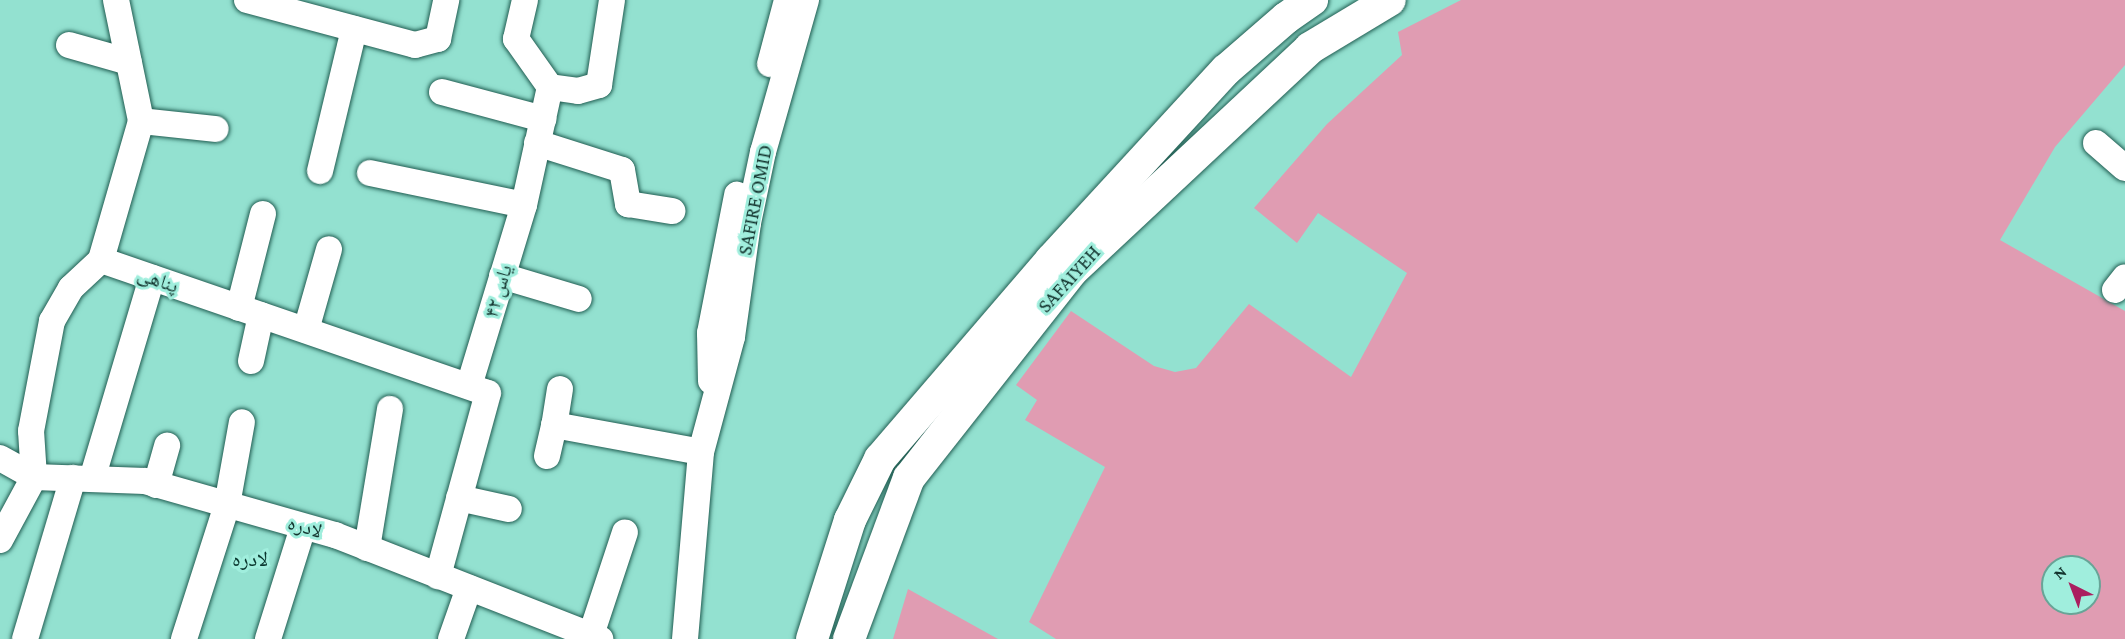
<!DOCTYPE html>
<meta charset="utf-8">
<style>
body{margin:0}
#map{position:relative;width:2125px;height:639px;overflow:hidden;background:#93e1d0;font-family:"Crimson Pro","Noto Naskh Arabic",serif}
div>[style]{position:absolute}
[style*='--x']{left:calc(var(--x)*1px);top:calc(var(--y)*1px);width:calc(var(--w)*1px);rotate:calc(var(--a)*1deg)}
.green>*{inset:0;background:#e09cb2}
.roads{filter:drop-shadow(0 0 2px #215d52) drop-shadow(0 0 2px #215d52)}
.minor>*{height:26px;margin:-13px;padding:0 13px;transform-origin:13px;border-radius:13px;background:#fff}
.major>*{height:32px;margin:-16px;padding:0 16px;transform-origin:16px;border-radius:16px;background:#fff}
span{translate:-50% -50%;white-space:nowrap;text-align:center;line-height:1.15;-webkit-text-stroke:6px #a0eedd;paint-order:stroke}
.street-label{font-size:20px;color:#13342e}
.neighbourhood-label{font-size:21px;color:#09352d}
.north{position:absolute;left:2041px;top:555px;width:60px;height:60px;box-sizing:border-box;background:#a0eedd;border:2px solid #68a497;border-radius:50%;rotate:318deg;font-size:16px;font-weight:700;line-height:24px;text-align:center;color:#13342e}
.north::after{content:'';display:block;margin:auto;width:21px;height:27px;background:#aa1e5f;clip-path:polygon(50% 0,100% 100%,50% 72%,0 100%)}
</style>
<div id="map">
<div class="green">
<div style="clip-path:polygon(evenodd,1461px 0,2125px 0,2125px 65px,2055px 147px,2000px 240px,2125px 311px,2125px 639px,1056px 639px,1029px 622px,1105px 467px,1025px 420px,1037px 400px,1016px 385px,1071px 311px,1154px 366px,1175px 372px,1196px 368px,1249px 304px,1351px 377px,1407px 273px,1318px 213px,1297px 243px,1254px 208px,1327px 124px,1402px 55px,1398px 32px,1461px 0,2053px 567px,2089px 567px,2089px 603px,2053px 603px,2053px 567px)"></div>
<div style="clip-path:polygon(908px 589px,998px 639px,893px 639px)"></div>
</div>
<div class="roads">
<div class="minor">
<div style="--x:116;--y:0;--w:124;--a:78.3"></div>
<div style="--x:141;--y:121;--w:145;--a:106.1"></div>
<div style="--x:101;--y:260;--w:409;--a:19"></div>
<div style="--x:488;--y:393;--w:190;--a:105.3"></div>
<div style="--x:247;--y:0;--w:174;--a:15"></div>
<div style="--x:415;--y:45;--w:24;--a:-15"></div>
<div style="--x:438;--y:39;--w:40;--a:-78"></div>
<div style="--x:69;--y:45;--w:62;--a:15.8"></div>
<div style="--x:770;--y:64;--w:66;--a:-75.1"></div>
<div style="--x:550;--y:87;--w:28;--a:8"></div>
<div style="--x:578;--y:91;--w:22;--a:-16"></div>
<div style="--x:599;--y:85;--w:86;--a:-81.3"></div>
<div style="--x:442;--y:92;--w:105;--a:15"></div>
<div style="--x:141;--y:121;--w:75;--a:6.1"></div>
<div style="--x:537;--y:143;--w:89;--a:17.6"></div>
<div style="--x:622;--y:170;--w:35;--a:80"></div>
<div style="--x:628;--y:204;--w:45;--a:9"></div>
<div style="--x:2096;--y:143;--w:38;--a:41"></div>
<div style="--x:320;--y:171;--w:146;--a:-76.5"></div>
<div style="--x:370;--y:173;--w:157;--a:11.7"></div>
<div style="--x:502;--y:276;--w:80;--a:16.6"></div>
<div style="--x:2115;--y:290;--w:16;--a:-52"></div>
<div style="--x:239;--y:308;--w:97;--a:-75.7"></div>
<div style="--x:306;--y:330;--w:84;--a:-74.1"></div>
<div style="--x:251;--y:361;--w:47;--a:-77.7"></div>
<div style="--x:711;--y:381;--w:48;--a:-91.2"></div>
<div style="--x:710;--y:333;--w:141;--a:-78.9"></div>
<div style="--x:469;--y:386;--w:189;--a:-73.1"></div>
<div style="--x:524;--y:205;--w:121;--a:-77.6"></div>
<div style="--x:550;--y:87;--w:59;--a:-125.3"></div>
<div style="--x:516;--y:39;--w:40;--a:-77"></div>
<div style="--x:560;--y:389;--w:36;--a:99"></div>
<div style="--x:554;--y:425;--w:149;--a:10.4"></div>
<div style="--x:547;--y:456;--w:32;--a:-77"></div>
<div style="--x:0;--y:458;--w:39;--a:29"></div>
<div style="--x:34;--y:477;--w:111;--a:2.1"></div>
<div style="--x:145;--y:481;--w:198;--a:15.9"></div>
<div style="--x:335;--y:535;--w:285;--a:21.4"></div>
<div style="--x:92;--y:479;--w:210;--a:-73.4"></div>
<div style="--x:156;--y:485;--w:41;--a:-74.2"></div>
<div style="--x:459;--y:498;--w:51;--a:12.4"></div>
<div style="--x:0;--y:540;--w:72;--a:-61.6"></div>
<div style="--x:34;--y:477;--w:46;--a:-93.7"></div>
<div style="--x:31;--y:431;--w:112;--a:-79.2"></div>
<div style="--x:52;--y:321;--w:38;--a:-60"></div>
<div style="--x:71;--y:288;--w:41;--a:-43"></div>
<div style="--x:367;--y:548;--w:141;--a:-80.6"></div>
<div style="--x:591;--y:635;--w:108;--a:-71.7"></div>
<div style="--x:25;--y:639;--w:168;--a:-73.4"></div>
<div style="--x:184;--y:639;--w:141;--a:-72.2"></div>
<div style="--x:227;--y:505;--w:84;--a:-79.8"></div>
<div style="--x:268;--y:639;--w:117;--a:-72.6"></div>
<div style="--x:451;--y:639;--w:54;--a:-70.6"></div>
<div style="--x:685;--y:639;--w:188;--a:-85.1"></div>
<div style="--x:701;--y:452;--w:119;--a:-74.9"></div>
<div style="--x:732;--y:337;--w:115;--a:-82"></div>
<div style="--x:748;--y:223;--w:73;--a:-78.1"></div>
<div style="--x:763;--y:152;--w:158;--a:-74.2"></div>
</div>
<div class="major">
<div style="--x:812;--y:639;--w:125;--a:-72.3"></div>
<div style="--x:850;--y:520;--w:68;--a:-63.8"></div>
<div style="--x:880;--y:459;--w:262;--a:-49.3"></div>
<div style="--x:1051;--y:260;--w:258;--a:-47.4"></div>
<div style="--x:1226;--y:70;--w:79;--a:-40.9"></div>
<div style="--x:1286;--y:18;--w:32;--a:-35"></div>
<div style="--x:849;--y:639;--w:172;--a:-69.6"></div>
<div style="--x:909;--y:478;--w:263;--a:-51.8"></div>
<div style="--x:1072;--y:271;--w:326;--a:-43.1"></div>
<div style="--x:1310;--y:48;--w:93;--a:-31"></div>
</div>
</div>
<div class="street-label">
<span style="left:755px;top:200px;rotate:-79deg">SAFIRE OMID</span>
<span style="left:1069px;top:279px;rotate:-48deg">SAFAIYEH</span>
<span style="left:158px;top:280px;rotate:19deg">پناهی</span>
<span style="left:498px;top:291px;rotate:-73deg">یاس ۴۲</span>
<span style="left:305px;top:527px;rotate:16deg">لادره</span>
</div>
<div class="neighbourhood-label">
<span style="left:250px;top:559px">لادره</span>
</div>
<div class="north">N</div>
</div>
